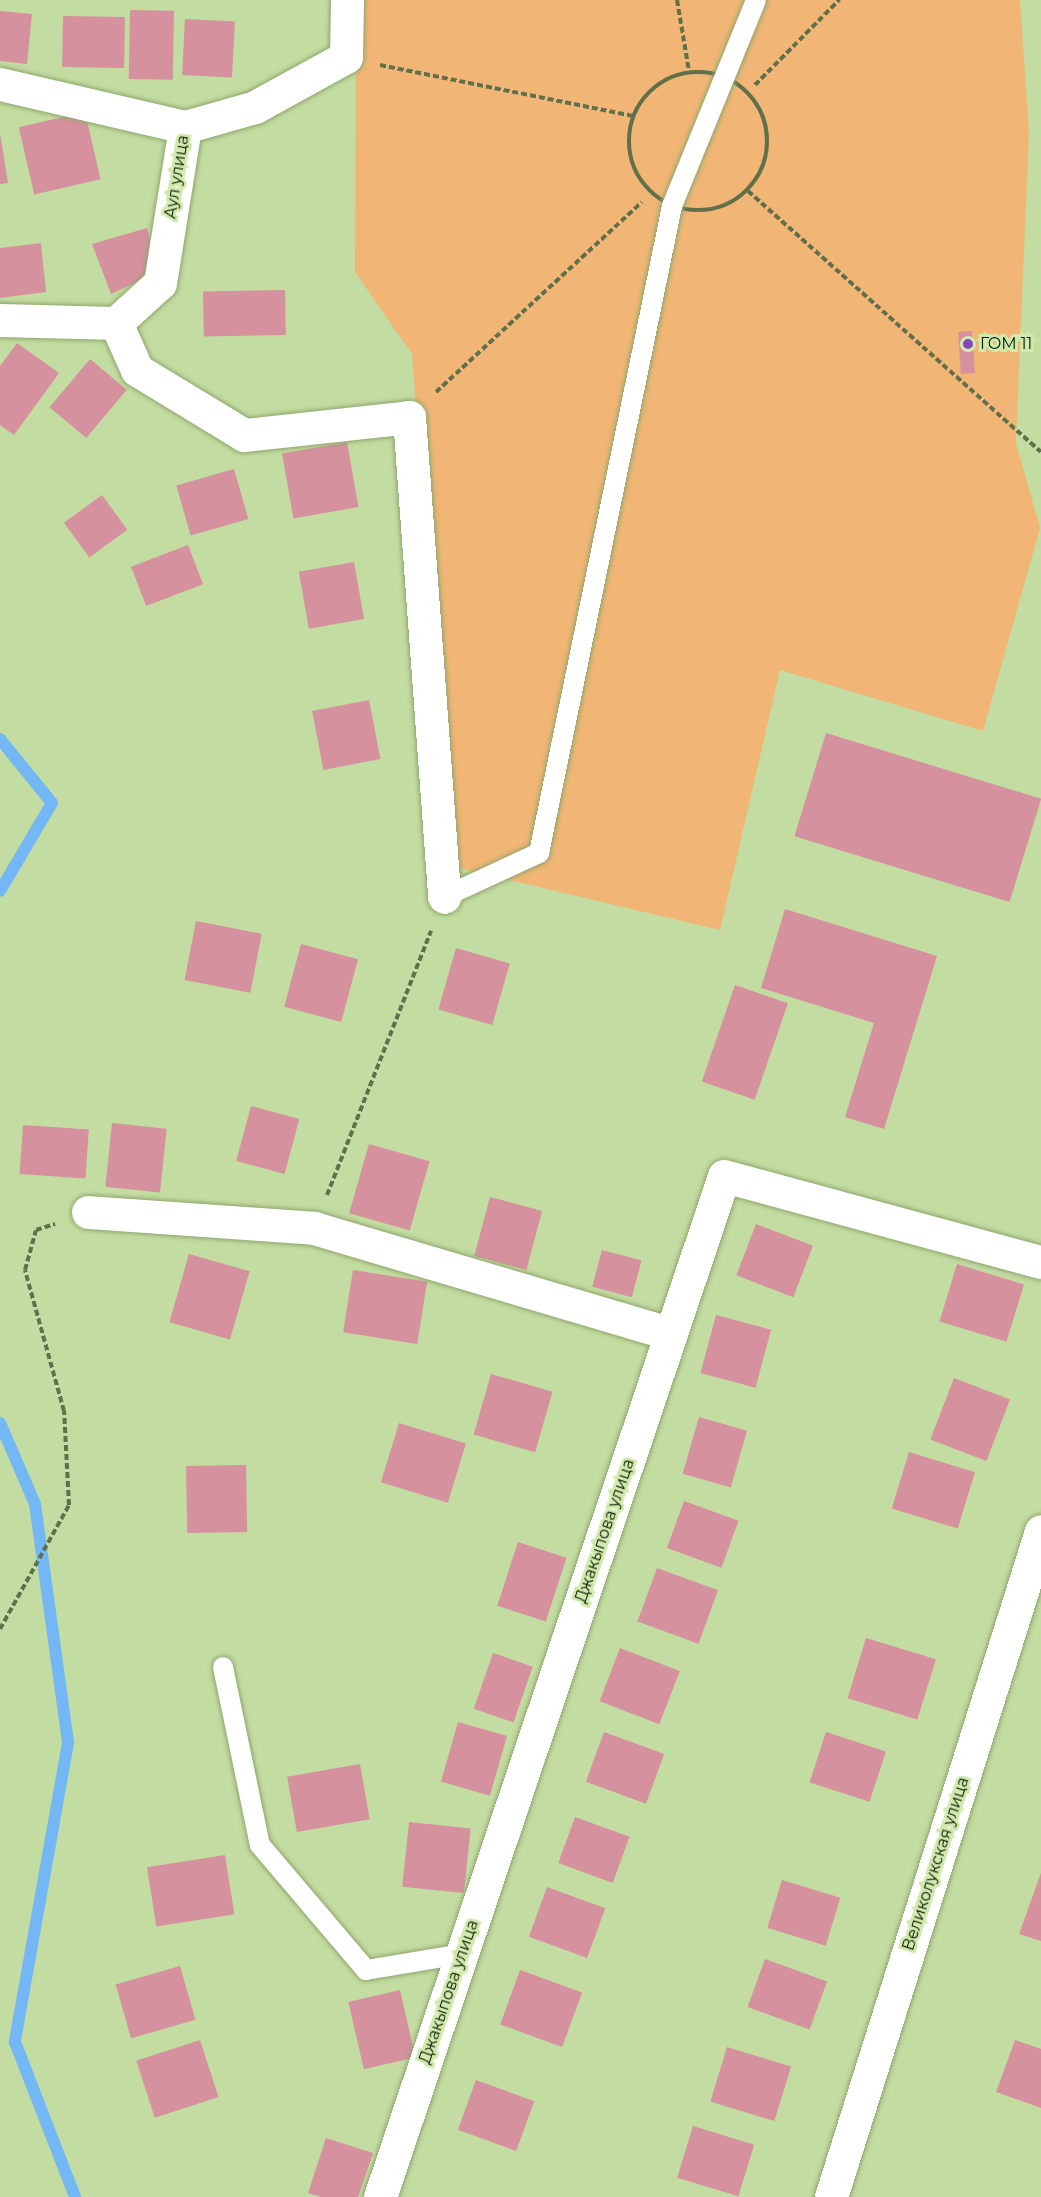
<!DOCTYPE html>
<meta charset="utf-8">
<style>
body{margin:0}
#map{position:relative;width:1041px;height:2197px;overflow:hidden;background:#c3dca1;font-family:Montserrat,sans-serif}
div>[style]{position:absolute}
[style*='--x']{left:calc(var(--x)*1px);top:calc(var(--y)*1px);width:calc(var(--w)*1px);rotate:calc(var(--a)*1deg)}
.green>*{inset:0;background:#f1b575}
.stream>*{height:12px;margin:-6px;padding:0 6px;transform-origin:6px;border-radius:6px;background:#73b8f5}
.building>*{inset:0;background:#d5919e;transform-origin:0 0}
.path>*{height:4px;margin-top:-2px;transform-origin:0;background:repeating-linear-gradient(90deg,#60704a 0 6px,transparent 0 9px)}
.path>.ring{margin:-2px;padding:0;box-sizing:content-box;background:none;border:4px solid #60704a;border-radius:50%}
.roads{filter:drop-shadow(0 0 2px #8ea66d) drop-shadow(0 0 2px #8ea66d)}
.service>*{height:20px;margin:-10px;padding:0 10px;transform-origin:10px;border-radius:10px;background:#fff}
.minor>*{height:33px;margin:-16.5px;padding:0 16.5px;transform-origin:16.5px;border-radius:16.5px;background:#fff}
.dots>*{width:16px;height:16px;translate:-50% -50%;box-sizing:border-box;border:3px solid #d0eaad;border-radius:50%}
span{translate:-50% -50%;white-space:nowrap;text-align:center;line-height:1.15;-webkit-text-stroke:6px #d0eaad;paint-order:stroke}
.street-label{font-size:16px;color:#0d1502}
.poi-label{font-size:16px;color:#0d1502}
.left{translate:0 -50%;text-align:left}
</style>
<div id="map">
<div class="green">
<div style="clip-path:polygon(356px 0,1020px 0,1029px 132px,1016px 443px,1040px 528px,983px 731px,780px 670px,720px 930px,450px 866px,412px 354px,355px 272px)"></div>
</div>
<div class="stream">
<div style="--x:0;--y:739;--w:82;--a:50.9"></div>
<div style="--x:52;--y:803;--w:102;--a:120.6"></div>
<div style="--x:0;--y:1423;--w:88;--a:66.6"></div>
<div style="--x:35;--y:1504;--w:241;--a:82.1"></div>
<div style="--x:68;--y:1743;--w:304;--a:100.1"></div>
<div style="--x:15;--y:2042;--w:166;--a:68.8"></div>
</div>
<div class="building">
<div style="left:130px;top:10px;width:44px;height:69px;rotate:1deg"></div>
<div style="clip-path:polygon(0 11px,32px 14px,27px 64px,0 61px)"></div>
<div style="left:63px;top:16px;width:62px;height:51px;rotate:1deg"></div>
<div style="left:185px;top:19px;width:50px;height:56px;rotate:3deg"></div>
<div style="left:85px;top:112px;width:69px;height:68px;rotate:77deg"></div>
<div style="clip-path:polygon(0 133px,8px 183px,0 184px)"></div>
<div style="clip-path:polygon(147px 228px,158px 272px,111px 294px,92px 244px)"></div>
<div style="clip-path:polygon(41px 243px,46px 292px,0 298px,0 248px)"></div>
<div style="left:285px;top:290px;width:45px;height:82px;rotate:89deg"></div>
<div style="left:972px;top:331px;width:42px;height:14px;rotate:86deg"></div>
<div style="clip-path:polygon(17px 343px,59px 373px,14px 435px,0 425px,0 366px)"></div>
<div style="left:90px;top:359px;width:48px;height:63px;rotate:40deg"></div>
<div style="left:347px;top:442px;width:66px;height:66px;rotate:80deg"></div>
<div style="left:234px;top:469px;width:52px;height:60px;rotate:74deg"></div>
<div style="left:102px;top:495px;width:43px;height:47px;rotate:54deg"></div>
<div style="left:188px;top:545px;width:42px;height:61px;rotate:69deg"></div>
<div style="left:354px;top:562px;width:58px;height:56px;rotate:80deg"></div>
<div style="left:369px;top:700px;width:60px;height:58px;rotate:79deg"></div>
<div style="left:826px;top:733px;width:225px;height:108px;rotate:17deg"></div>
<div style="clip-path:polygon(785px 909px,937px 956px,884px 1129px,845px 1117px,874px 1023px,761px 988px)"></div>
<div style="left:196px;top:921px;width:67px;height:60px;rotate:11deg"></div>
<div style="left:301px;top:944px;width:59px;height:65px;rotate:15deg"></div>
<div style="left:456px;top:948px;width:56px;height:64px;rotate:16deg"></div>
<div style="left:735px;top:985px;width:56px;height:102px;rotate:19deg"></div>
<div style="left:251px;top:1106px;width:50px;height:57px;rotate:15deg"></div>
<div style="left:112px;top:1123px;width:55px;height:64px;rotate:6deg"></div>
<div style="left:23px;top:1125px;width:66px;height:49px;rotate:4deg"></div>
<div style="left:369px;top:1144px;width:63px;height:72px;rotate:16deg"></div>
<div style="left:490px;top:1197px;width:54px;height:61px;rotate:15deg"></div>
<div style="left:756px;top:1224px;width:61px;height:55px;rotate:21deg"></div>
<div style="left:602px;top:1250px;width:41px;height:38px;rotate:15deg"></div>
<div style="left:189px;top:1254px;width:63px;height:71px;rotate:16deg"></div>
<div style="left:957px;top:1264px;width:70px;height:60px;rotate:17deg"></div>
<div style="left:353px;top:1270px;width:75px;height:63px;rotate:9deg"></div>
<div style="left:716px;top:1315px;width:57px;height:60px;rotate:15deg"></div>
<div style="left:491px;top:1374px;width:64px;height:63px;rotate:16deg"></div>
<div style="left:954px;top:1378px;width:60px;height:66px;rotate:21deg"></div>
<div style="left:699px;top:1417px;width:50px;height:59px;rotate:16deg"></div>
<div style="left:399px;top:1423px;width:70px;height:62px;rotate:17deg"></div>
<div style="left:909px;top:1452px;width:69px;height:59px;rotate:17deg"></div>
<div style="left:246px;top:1465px;width:67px;height:60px;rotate:89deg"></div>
<div style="left:684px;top:1501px;width:58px;height:50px;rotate:20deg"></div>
<div style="left:518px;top:1542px;width:51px;height:67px;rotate:18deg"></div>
<div style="left:657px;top:1568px;width:65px;height:57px;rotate:20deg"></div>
<div style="left:866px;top:1638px;width:73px;height:63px;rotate:17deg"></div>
<div style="left:620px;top:1648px;width:64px;height:57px;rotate:21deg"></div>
<div style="left:493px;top:1653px;width:42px;height:59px;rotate:19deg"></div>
<div style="left:458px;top:1722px;width:51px;height:62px;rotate:16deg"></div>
<div style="left:604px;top:1732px;width:64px;height:53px;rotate:20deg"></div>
<div style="left:826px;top:1732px;width:63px;height:53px;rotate:18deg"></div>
<div style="left:360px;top:1764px;width:56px;height:74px;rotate:80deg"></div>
<div style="left:575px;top:1817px;width:58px;height:49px;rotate:20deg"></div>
<div style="left:409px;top:1822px;width:62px;height:65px;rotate:6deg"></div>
<div style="left:225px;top:1855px;width:60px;height:79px;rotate:81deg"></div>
<div style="clip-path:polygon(1041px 1873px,1041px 1941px,1019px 1934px)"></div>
<div style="left:782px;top:1880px;width:61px;height:50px;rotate:17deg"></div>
<div style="left:547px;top:1887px;width:62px;height:53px;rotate:20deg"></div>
<div style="left:765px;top:1959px;width:66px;height:51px;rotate:20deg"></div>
<div style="left:180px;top:1966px;width:56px;height:67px;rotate:74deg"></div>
<div style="left:520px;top:1970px;width:66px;height:58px;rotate:20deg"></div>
<div style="left:400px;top:1990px;width:69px;height:53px;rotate:77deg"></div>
<div style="left:200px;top:2040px;width:60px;height:67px;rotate:72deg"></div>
<div style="clip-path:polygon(1015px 2040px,1041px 2049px,1041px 2108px,996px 2092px)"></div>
<div style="left:727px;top:2047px;width:67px;height:57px;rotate:17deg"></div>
<div style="left:476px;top:2080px;width:62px;height:53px;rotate:20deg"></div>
<div style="left:693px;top:2126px;width:64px;height:54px;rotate:17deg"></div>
<div style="clip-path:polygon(326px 2138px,373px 2153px,358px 2197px,321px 2197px,308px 2193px)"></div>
</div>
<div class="path">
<div style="--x:677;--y:0;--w:72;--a:80.4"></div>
<div style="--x:380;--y:65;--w:257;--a:11.4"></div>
<div class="ring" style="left:629px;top:72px;width:134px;height:134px"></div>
<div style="--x:755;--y:85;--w:120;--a:-45.3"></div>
<div style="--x:748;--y:191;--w:392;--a:41.7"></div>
<div style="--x:436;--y:392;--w:280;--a:-42.7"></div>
<div style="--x:327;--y:1195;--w:284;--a:-68.5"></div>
<div style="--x:0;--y:1629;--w:142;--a:-60.9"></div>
<div style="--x:69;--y:1505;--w:94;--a:-93"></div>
<div style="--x:64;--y:1411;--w:146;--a:-105.5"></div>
<div style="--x:25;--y:1270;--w:41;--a:-74.6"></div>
<div style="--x:36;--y:1230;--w:20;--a:-18"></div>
</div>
<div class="roads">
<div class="service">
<div style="--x:444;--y:897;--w:105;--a:-24.9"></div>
<div style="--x:539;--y:853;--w:661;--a:-78.38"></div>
<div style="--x:672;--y:206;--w:222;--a:-67.8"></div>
<div style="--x:223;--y:1667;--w:182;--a:78.3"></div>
<div style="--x:260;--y:1845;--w:164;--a:49.7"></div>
<div style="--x:366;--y:1970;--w:97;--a:-9.5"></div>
</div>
<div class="minor">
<div style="--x:0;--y:84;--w:190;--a:13.1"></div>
<div style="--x:0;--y:320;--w:116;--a:1.5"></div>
<div style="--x:116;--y:323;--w:59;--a:-42.3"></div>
<div style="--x:160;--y:283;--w:158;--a:-80.9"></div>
<div style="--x:185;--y:127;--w:73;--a:-15.9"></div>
<div style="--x:255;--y:107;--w:104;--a:-28.8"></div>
<div style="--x:346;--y:57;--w:57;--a:-89"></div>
<div style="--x:116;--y:323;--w:51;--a:65.9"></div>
<div style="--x:137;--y:370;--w:125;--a:31.3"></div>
<div style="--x:244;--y:435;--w:166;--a:-6.2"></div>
<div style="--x:409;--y:417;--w:481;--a:85.8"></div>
<div style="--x:88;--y:1212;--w:227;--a:4"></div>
<div style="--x:314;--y:1228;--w:372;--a:16.5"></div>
<div style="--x:380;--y:2197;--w:1077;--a:-71.38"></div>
<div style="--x:724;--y:1176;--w:328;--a:15.2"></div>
<div style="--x:831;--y:2197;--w:698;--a:-72.5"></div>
</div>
</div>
<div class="dots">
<div style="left:968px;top:344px;background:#8544b9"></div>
</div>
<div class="street-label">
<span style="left:177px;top:177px;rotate:-81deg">Аул улица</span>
<span style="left:605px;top:1531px;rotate:-71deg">Джакыпова улица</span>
<span style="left:936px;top:1864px;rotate:-72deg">Великолукская улица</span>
<span style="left:449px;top:1992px;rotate:-71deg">Джакыпова улица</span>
</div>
<div class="poi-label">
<span class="left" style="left:980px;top:344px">ГОМ 11</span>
</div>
</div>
